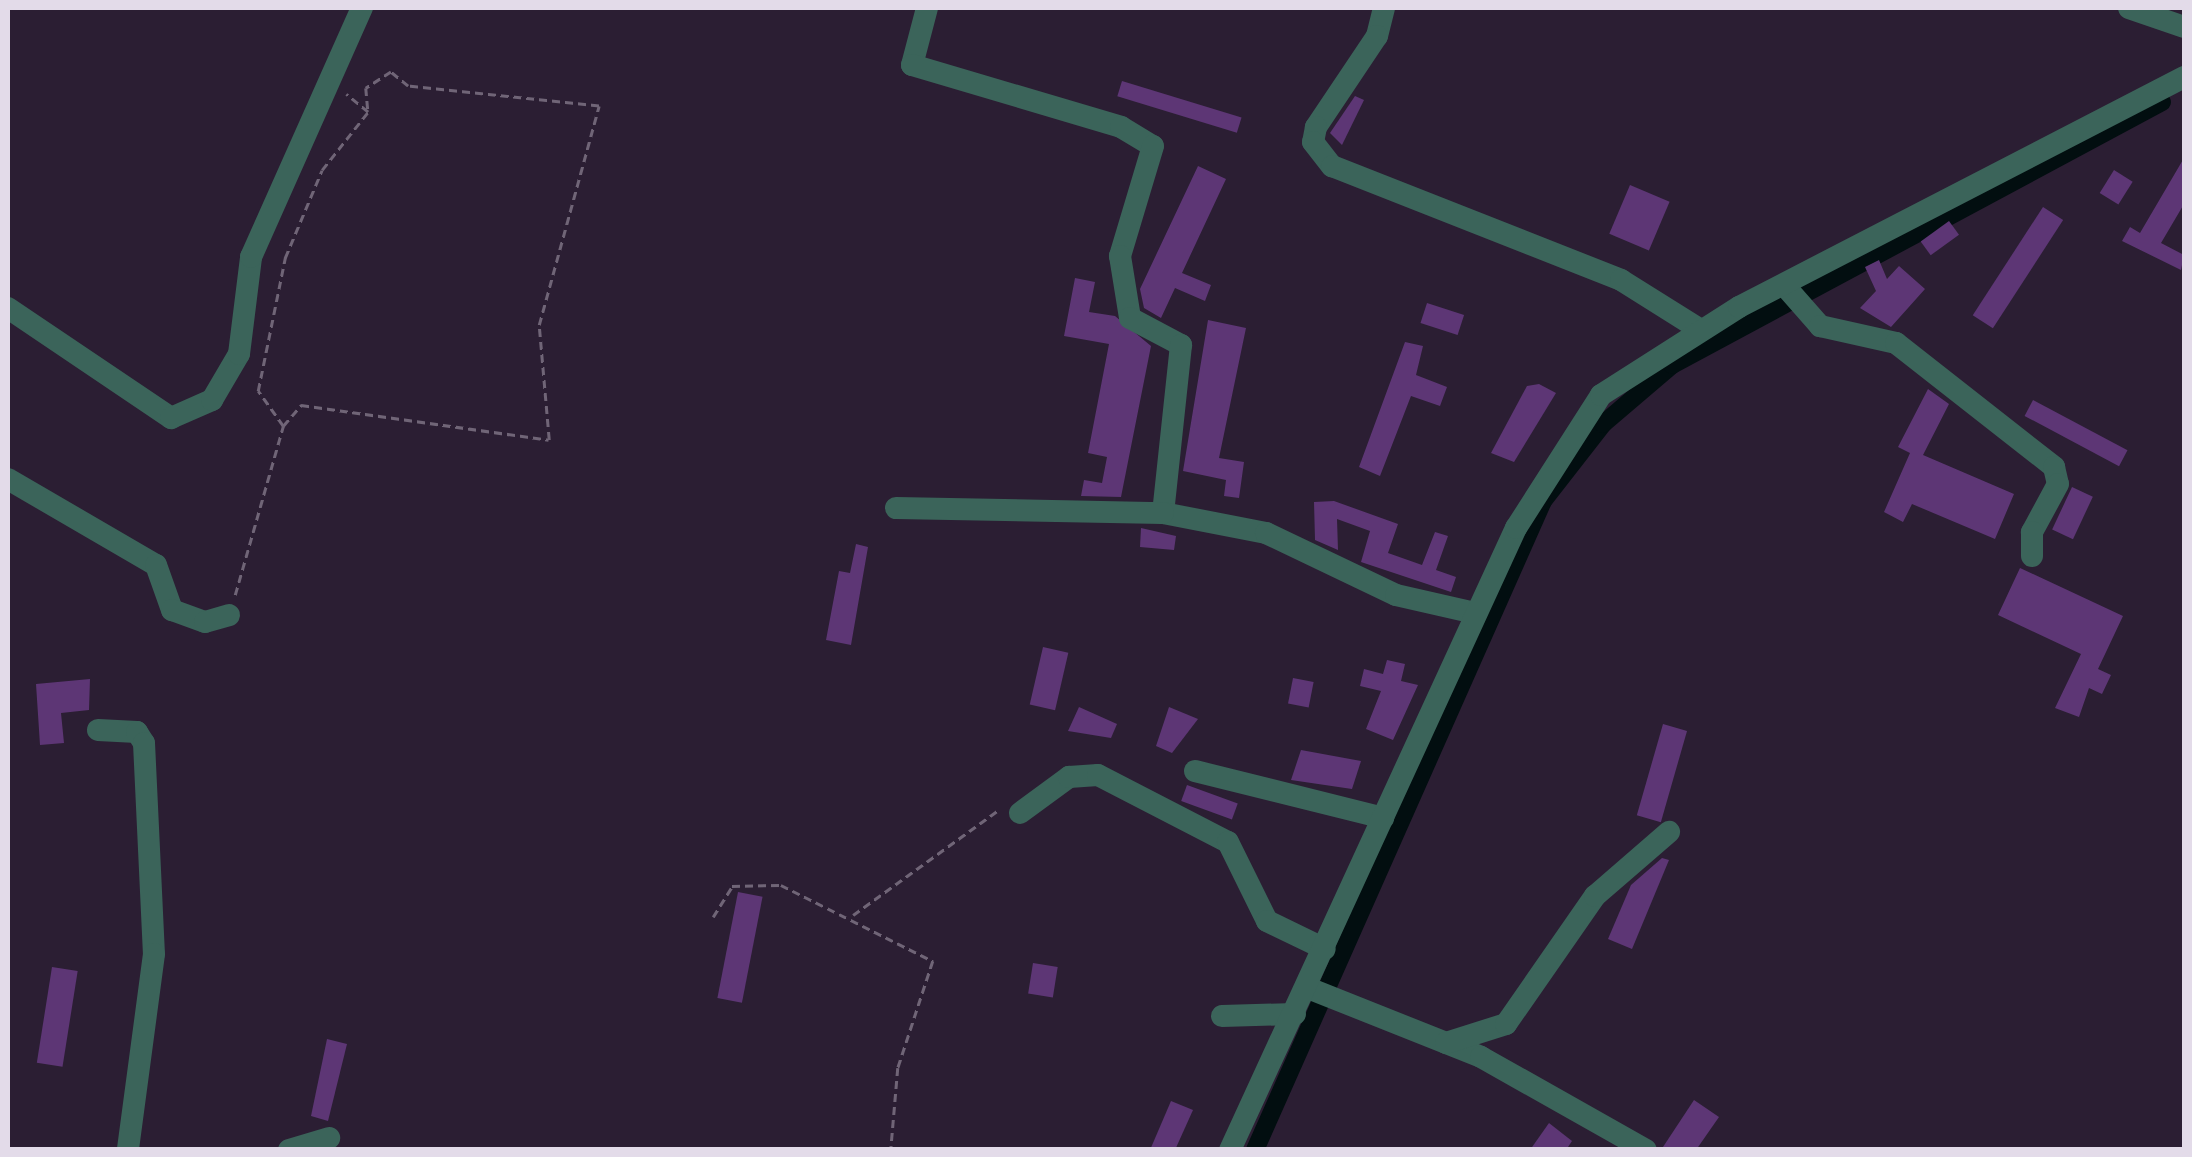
<!DOCTYPE html>
<style>
body{margin:0}
#map{position:relative;width:2192px;height:1157px;overflow:hidden;background:#2b1e33;font-family:"Playfair Display",serif}
div>[style]{position:absolute}
[style*='--x']{left:calc(var(--x)*1px);top:calc(var(--y)*1px);width:calc(var(--w)*1px);rotate:calc(var(--a)*1deg)}
.canal>*{height:18px;margin:-9px;padding:0 9px;transform-origin:9px;border-radius:9px;background:#020e10}
.building>*{inset:0;background:#5d3675;transform-origin:0 0}
.path>*{height:2.5px;margin-top:-1.25px;transform-origin:0;background:repeating-linear-gradient(90deg,#706577 0 8px,transparent 0 13px)}
.minor>*{height:22px;margin:-11px;padding:0 11px;transform-origin:11px;border-radius:11px;background:#3b645a}
span{translate:-50% -50%;white-space:nowrap;text-align:center;line-height:1.15;-webkit-text-stroke:8px #2b1e33;paint-order:stroke}
.frame{position:absolute;inset:0;border:10px solid #e3dbe9;pointer-events:none}
</style>
<div id="map">
<div class="canal">
<div style="--x:1255;--y:1150;--w:710;--a:-66.07"></div>
<div style="--x:1543;--y:501;--w:98;--a:-52.1"></div>
<div style="--x:1603;--y:424;--w:91;--a:-40.5"></div>
<div style="--x:1672;--y:365;--w:556;--a:-28.22"></div>
</div>
<div class="building">
<div style="left:1122px;top:81px;width:125px;height:16px;rotate:17deg"></div>
<div style="clip-path:polygon(1355px 96px,1364px 100px,1342px 145px,1330px 133px)"></div>
<div style="clip-path:polygon(2184px 158px,2184px 204px,2161px 243px,2184px 255px,2181px 270px,2122px 241px,2130px 227px,2140px 233px)"></div>
<div style="clip-path:polygon(1198px 166px,1226px 179px,1182px 273px,1211px 285px,1205px 301px,1175px 288px,1161px 318px,1144px 308px,1140px 289px)"></div>
<div style="left:2114px;top:170px;width:22px;height:27px;rotate:32deg"></div>
<div style="left:1630px;top:185px;width:43px;height:53px;rotate:23deg"></div>
<div style="left:2043px;top:207px;width:24px;height:129px;rotate:33deg"></div>
<div style="left:1949px;top:221px;width:17px;height:35px;rotate:54deg"></div>
<div style="clip-path:polygon(1879px 260px,1887px 279px,1899px 266px,1925px 289px,1891px 327px,1860px 308px,1876px 291px,1865px 267px)"></div>
<div style="clip-path:polygon(1075px 278px,1095px 282px,1089px 312px,1115px 316px,1151px 346px,1121px 497px,1081px 496px,1084px 480px,1102px 483px,1107px 457px,1088px 453px,1109px 344px,1064px 336px)"></div>
<div style="left:1427px;top:303px;width:39px;height:21px;rotate:18deg"></div>
<div style="clip-path:polygon(1208px 320px,1246px 328px,1219px 458px,1244px 462px,1239px 498px,1224px 496px,1226px 480px,1183px 471px)"></div>
<div style="clip-path:polygon(1405px 342px,1423px 346px,1416px 375px,1447px 387px,1440px 406px,1411px 396px,1380px 476px,1359px 467px)"></div>
<div style="clip-path:polygon(1539px 384px,1556px 393px,1514px 462px,1491px 453px,1527px 386px)"></div>
<div style="clip-path:polygon(1928px 389px,1949px 404px,1923px 455px,2014px 494px,1995px 539px,1912px 504px,1903px 522px,1884px 512px,1910px 453px,1898px 447px)"></div>
<div style="left:2033px;top:400px;width:107px;height:18px;rotate:28deg"></div>
<div style="left:2072px;top:487px;width:23px;height:47px;rotate:25deg"></div>
<div style="clip-path:polygon(1334px 501px,1398px 524px,1388px 553px,1422px 565px,1435px 532px,1448px 536px,1436px 570px,1456px 577px,1451px 592px,1361px 562px,1370px 531px,1337px 519px,1338px 550px,1315px 540px,1314px 502px)"></div>
<div style="clip-path:polygon(1141px 528px,1176px 536px,1174px 550px,1140px 547px)"></div>
<div style="clip-path:polygon(856px 544px,868px 547px,851px 645px,826px 640px,839px 571px,850px 573px)"></div>
<div style="clip-path:polygon(2020px 568px,2123px 616px,2098px 669px,2111px 675px,2102px 694px,2089px 688px,2079px 717px,2055px 708px,2081px 654px,1998px 615px)"></div>
<div style="left:1043px;top:647px;width:26px;height:59px;rotate:13deg"></div>
<div style="clip-path:polygon(1387px 660px,1405px 664px,1401px 681px,1418px 685px,1393px 740px,1366px 729px,1381px 691px,1360px 686px,1364px 669px,1383px 674px)"></div>
<div style="left:1293px;top:678px;width:21px;height:26px;rotate:11deg"></div>
<div style="clip-path:polygon(90px 679px,89px 710px,61px 713px,64px 743px,40px 745px,36px 684px)"></div>
<div style="clip-path:polygon(1079px 707px,1117px 724px,1111px 738px,1068px 731px)"></div>
<div style="clip-path:polygon(1169px 707px,1198px 719px,1172px 753px,1156px 746px)"></div>
<div style="left:1663px;top:724px;width:25px;height:95px;rotate:16deg"></div>
<div style="clip-path:polygon(1301px 750px,1361px 761px,1352px 789px,1291px 780px)"></div>
<div style="left:1187px;top:785px;width:54px;height:17px;rotate:20deg"></div>
<div style="clip-path:polygon(1662px 858px,1669px 860px,1632px 949px,1608px 939px,1631px 885px)"></div>
<div style="left:738px;top:892px;width:25px;height:108px;rotate:11deg"></div>
<div style="left:1033px;top:963px;width:25px;height:31px;rotate:9deg"></div>
<div style="left:52px;top:967px;width:26px;height:97px;rotate:9deg"></div>
<div style="clip-path:polygon(327px 1039px,347px 1044px,328px 1121px,311px 1116px)"></div>
<div style="clip-path:polygon(1694px 1100px,1719px 1117px,1696px 1150px,1661px 1150px)"></div>
<div style="clip-path:polygon(1171px 1101px,1193px 1110px,1175px 1150px,1150px 1150px)"></div>
<div style="clip-path:polygon(1549px 1123px,1572px 1141px,1566px 1150px,1530px 1150px)"></div>
</div>
<div class="path">
<div style="--x:283;--y:426;--w:28;--a:-49"></div>
<div style="--x:301;--y:405;--w:250;--a:8"></div>
<div style="--x:549;--y:440;--w:115;--a:-95"></div>
<div style="--x:539;--y:325;--w:227;--a:-74.7"></div>
<div style="--x:599;--y:106;--w:192;--a:-174"></div>
<div style="--x:408;--y:86;--w:22;--a:-141"></div>
<div style="--x:391;--y:72;--w:30;--a:147"></div>
<div style="--x:366;--y:88;--w:24;--a:85"></div>
<div style="--x:235;--y:595;--w:176;--a:-74.1"></div>
<div style="--x:283;--y:426;--w:43;--a:-125.5"></div>
<div style="--x:258;--y:391;--w:136;--a:-78.5"></div>
<div style="--x:285;--y:258;--w:95;--a:-67.2"></div>
<div style="--x:322;--y:170;--w:74;--a:-51.6"></div>
<div style="--x:368;--y:112;--w:28;--a:-141"></div>
<div style="--x:853;--y:915;--w:181;--a:-35.8"></div>
<div style="--x:713;--y:917;--w:36;--a:-58"></div>
<div style="--x:732;--y:886;--w:49;--a:-1.2"></div>
<div style="--x:781;--y:885;--w:170;--a:26.6"></div>
<div style="--x:933;--y:961;--w:113;--a:108.1"></div>
<div style="--x:898;--y:1068;--w:82;--a:94.9"></div>
</div>
<div class="minor">
<div style="--x:927;--y:8;--w:59;--a:104.7"></div>
<div style="--x:912;--y:65;--w:218;--a:16.5"></div>
<div style="--x:1121;--y:127;--w:37;--a:31"></div>
<div style="--x:1153;--y:146;--w:115;--a:106.7"></div>
<div style="--x:1120;--y:256;--w:63;--a:80.8"></div>
<div style="--x:1130;--y:318;--w:58;--a:27.9"></div>
<div style="--x:1181;--y:345;--w:169;--a:96.1"></div>
<div style="--x:1163;--y:513;--w:105;--a:11"></div>
<div style="--x:1266;--y:533;--w:144;--a:25.5"></div>
<div style="--x:1396;--y:595;--w:81;--a:12.8"></div>
<div style="--x:1384;--y:8;--w:29;--a:104"></div>
<div style="--x:1377;--y:36;--w:110;--a:123.8"></div>
<div style="--x:1316;--y:127;--w:15;--a:101"></div>
<div style="--x:1313;--y:142;--w:31;--a:52"></div>
<div style="--x:1332;--y:166;--w:311;--a:21.5"></div>
<div style="--x:1621;--y:280;--w:92;--a:32.1"></div>
<div style="--x:2129;--y:8;--w:58;--a:19.1"></div>
<div style="--x:1784;--y:285;--w:55;--a:48.7"></div>
<div style="--x:1820;--y:326;--w:78;--a:12.6"></div>
<div style="--x:1896;--y:343;--w:201;--a:38.1"></div>
<div style="--x:2054;--y:467;--w:17;--a:77"></div>
<div style="--x:2058;--y:484;--w:55;--a:118.4"></div>
<div style="--x:2032;--y:532;--w:24;--a:90"></div>
<div style="--x:8;--y:308;--w:197;--a:34"></div>
<div style="--x:171;--y:418;--w:45;--a:-23.7"></div>
<div style="--x:212;--y:400;--w:53;--a:-59.6"></div>
<div style="--x:239;--y:354;--w:98;--a:-82.9"></div>
<div style="--x:251;--y:257;--w:273;--a:-66"></div>
<div style="--x:8;--y:479;--w:171;--a:30.2"></div>
<div style="--x:156;--y:565;--w:48;--a:70.4"></div>
<div style="--x:172;--y:610;--w:35;--a:20"></div>
<div style="--x:205;--y:622;--w:25;--a:-16"></div>
<div style="--x:896;--y:508;--w:267;--a:1.1"></div>
<div style="--x:98;--y:730;--w:39;--a:3"></div>
<div style="--x:137;--y:732;--w:13;--a:58"></div>
<div style="--x:144;--y:743;--w:211;--a:87.3"></div>
<div style="--x:154;--y:954;--w:198;--a:97.6"></div>
<div style="--x:1195;--y:771;--w:194;--a:14"></div>
<div style="--x:1020;--y:813;--w:61;--a:-36.3"></div>
<div style="--x:1069;--y:777;--w:29;--a:-4"></div>
<div style="--x:1098;--y:775;--w:146;--a:27.3"></div>
<div style="--x:1228;--y:842;--w:88;--a:63.7"></div>
<div style="--x:1267;--y:921;--w:64;--a:25.8"></div>
<div style="--x:1308;--y:988;--w:186;--a:21.7"></div>
<div style="--x:1481;--y:1057;--w:189;--a:29.4"></div>
<div style="--x:1222;--y:1016;--w:73;--a:-1.6"></div>
<div style="--x:1446;--y:1043;--w:63;--a:-17.6"></div>
<div style="--x:1506;--y:1024;--w:156;--a:-55.2"></div>
<div style="--x:1595;--y:896;--w:98;--a:-40.9"></div>
<div style="--x:289;--y:1150;--w:42;--a:-16.7"></div>
<div style="--x:1230;--y:1150;--w:685;--a:-65.31"></div>
<div style="--x:1516;--y:528;--w:158;--a:-57.4"></div>
<div style="--x:1601;--y:395;--w:164;--a:-32.5"></div>
<div style="--x:1739;--y:307;--w:501;--a:-27.33"></div>
</div>
<div class="frame"></div>
</div>
